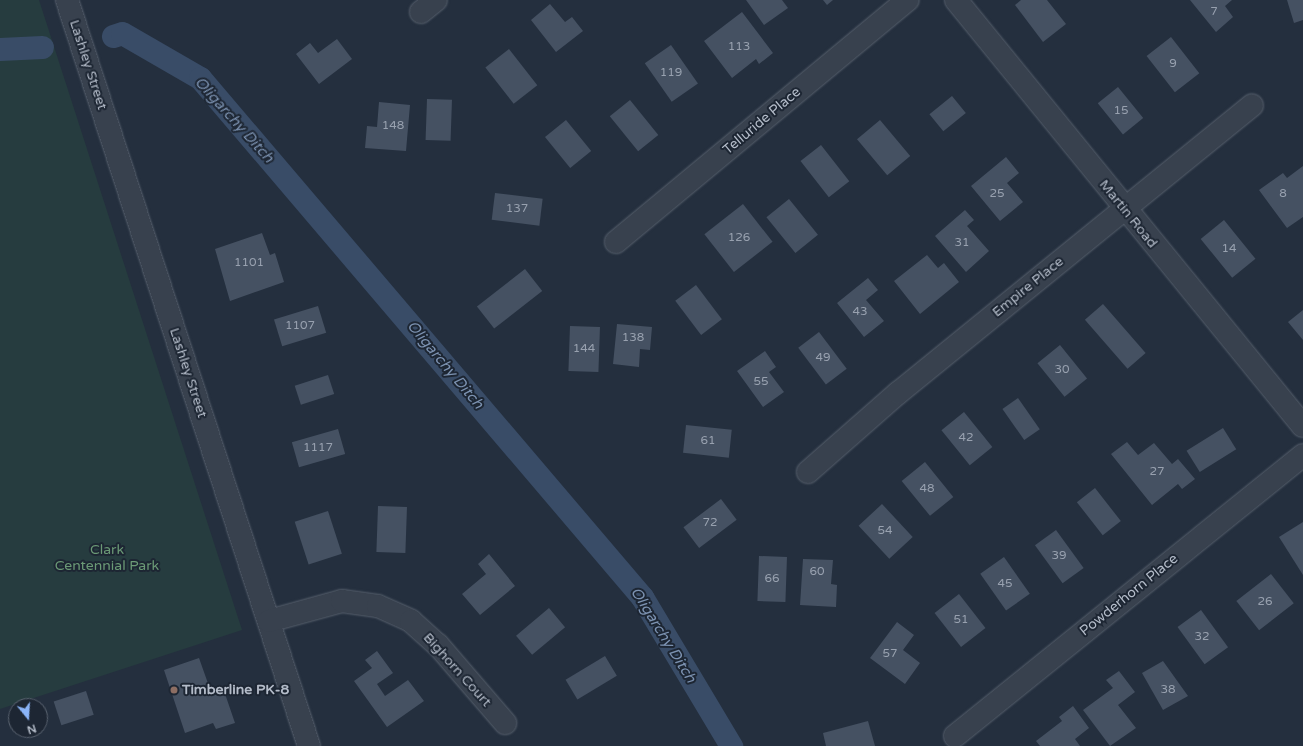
<!DOCTYPE html>
<style>
body{margin:0}
#map{position:relative;width:1303px;height:746px;overflow:hidden;background:#242f3e;font-family:"Varela Round",sans-serif}
div>[style]{position:absolute}
[style*='--x']{left:calc(var(--x)*1px);top:calc(var(--y)*1px);width:calc(var(--w)*1px);rotate:calc(var(--a)*1deg)}
.green>*{inset:0;background:#263c3f}
.canal>*{height:23px;margin:-11.5px;padding:0 11.5px;transform-origin:11.5px;border-radius:11.5px;background:#394c67}
.building>*{inset:0;background:#455162;transform-origin:0 0}
.roads{filter:drop-shadow(0 0 1px #565f6c) drop-shadow(0 0 1px #565f6c)}
.minor>*{height:22px;margin:-11px;padding:0 11px;transform-origin:11px;border-radius:11px;background:#38414e}
.dots>*{width:11px;height:11px;translate:-50% -50%;box-sizing:border-box;border:2px solid #1d2633;border-radius:50%}
span{translate:-50% -50%;white-space:nowrap;text-align:center;line-height:1.15;-webkit-text-stroke:4px #1d2633;paint-order:stroke}
.number-label{font-size:12px;color:#98a1af}
.number-label span{-webkit-text-stroke-width:0}
.street-label{font-size:14px;color:#b4bcc9}
.park-label{font-size:14px;color:#6b9a76}
.poi-label{font-size:14px;color:#b4bcc9;font-weight:700}
.left{translate:0 -50%;text-align:left}
.water-label{font-size:15px;color:#7c92b1;font-style:italic}
.north{position:absolute;left:8px;top:698px;width:40px;height:40px;box-sizing:border-box;background:#1d2633;border:1px solid #59626f;border-radius:50%;rotate:162deg;font-size:11px;font-weight:700;line-height:16px;text-align:center;color:#b4bcc9}
.north::after{content:'';display:block;margin:auto;width:14px;height:18px;background:#8ab4f8;clip-path:polygon(50% 0,100% 100%,50% 72%,0 100%)}
</style>
<div id="map">
<div class="green">
<div style="clip-path:polygon(0 0,39px 0,242px 630px,0 709px)"></div>
</div>
<div class="canal">
<div style="--x:113;--y:36;--w:9;--a:-18"></div>
<div style="--x:122;--y:33;--w:90;--a:30"></div>
<div style="--x:200;--y:78;--w:682;--a:49.58"></div>
<div style="--x:642;--y:597;--w:174;--a:59.1"></div>
<div style="--x:0;--y:49;--w:42;--a:-2.7"></div>
</div>
<div class="building">
<div style="clip-path:polygon(746px 0,782px 0,788px 8px,764px 25px)"></div>
<div style="clip-path:polygon(823px 0,833px 0,827px 5px)"></div>
<div style="clip-path:polygon(1021px 0,1047px 0,1066px 24px,1043px 42px,1015px 5px)"></div>
<div style="clip-path:polygon(1190px 0,1232px 0,1225px 6px,1233px 17px,1216px 32px)"></div>
<div style="clip-path:polygon(1287px 0,1303px 0,1303px 20px,1294px 23px)"></div>
<div style="clip-path:polygon(550px 4px,565px 22px,572px 17px,583px 31px,556px 52px,531px 20px)"></div>
<div style="clip-path:polygon(742px 12px,773px 53px,759px 64px,756px 59px,732px 78px,704px 41px)"></div>
<div style="left:1171px;top:37px;width:46px;height:31px;rotate:52deg"></div>
<div style="clip-path:polygon(337px 39px,352px 59px,319px 84px,296px 54px,310px 43px,318px 53px)"></div>
<div style="left:671px;top:45px;width:47px;height:32px;rotate:55deg"></div>
<div style="left:509px;top:49px;width:46px;height:30px;rotate:52deg"></div>
<div style="left:1118px;top:87px;width:40px;height:26px;rotate:51deg"></div>
<div style="left:952px;top:96px;width:22px;height:29px;rotate:51deg"></div>
<div style="left:427px;top:99px;width:25px;height:41px;rotate:2deg"></div>
<div style="left:630px;top:100px;width:45px;height:26px;rotate:51deg"></div>
<div style="clip-path:polygon(379px 102px,410px 105px,406px 151px,365px 148px,367px 126px,377px 127px)"></div>
<div style="left:566px;top:120px;width:40px;height:27px;rotate:51deg"></div>
<div style="left:880px;top:120px;width:47px;height:30px;rotate:50deg"></div>
<div style="left:821px;top:145px;width:46px;height:26px;rotate:52deg"></div>
<div style="clip-path:polygon(1006px 157px,1019px 173px,1007px 183px,1023px 202px,1000px 221px,971px 186px)"></div>
<div style="clip-path:polygon(1303px 166px,1303px 217px,1287px 228px,1259px 190px,1283px 173px,1287px 178px)"></div>
<div style="left:495px;top:193px;width:48px;height:27px;rotate:7deg"></div>
<div style="left:789px;top:199px;width:46px;height:29px;rotate:51deg"></div>
<div style="left:743px;top:204px;width:48px;height:49px;rotate:52deg"></div>
<div style="clip-path:polygon(965px 210px,974px 220px,967px 226px,989px 251px,966px 272px,935px 236px)"></div>
<div style="left:1224px;top:220px;width:50px;height:30px;rotate:51deg"></div>
<div style="clip-path:polygon(262px 233px,270px 255px,275px 253px,284px 282px,230px 301px,215px 249px)"></div>
<div style="clip-path:polygon(927px 255px,938px 268px,944px 263px,959px 282px,920px 314px,894px 281px)"></div>
<div style="left:525px;top:269px;width:28px;height:61px;rotate:52deg"></div>
<div style="clip-path:polygon(868px 278px,878px 290px,866px 300px,884px 321px,864px 337px,837px 303px)"></div>
<div style="left:696px;top:285px;width:43px;height:26px;rotate:53deg"></div>
<div style="left:1103px;top:304px;width:65px;height:24px;rotate:49deg"></div>
<div style="left:318px;top:306px;width:28px;height:46px;rotate:73deg"></div>
<div style="clip-path:polygon(1303px 310px,1303px 340px,1288px 322px)"></div>
<div style="clip-path:polygon(617px 324px,652px 327px,650px 350px,640px 349px,639px 367px,613px 364px)"></div>
<div style="left:570px;top:326px;width:30px;height:45px;rotate:2deg"></div>
<div style="left:819px;top:332px;width:46px;height:26px;rotate:53deg"></div>
<div style="left:1060px;top:345px;width:43px;height:29px;rotate:51deg"></div>
<div style="clip-path:polygon(765px 351px,776px 367px,769px 372px,784px 392px,763px 407px,737px 371px)"></div>
<div style="left:328px;top:375px;width:20px;height:35px;rotate:72deg"></div>
<div style="left:1018px;top:398px;width:38px;height:19px;rotate:55deg"></div>
<div style="left:964px;top:412px;width:45px;height:29px;rotate:51deg"></div>
<div style="left:686px;top:425px;width:46px;height:28px;rotate:6deg"></div>
<div style="left:1223px;top:428px;width:25px;height:43px;rotate:58deg"></div>
<div style="left:338px;top:429px;width:26px;height:48px;rotate:74deg"></div>
<div style="clip-path:polygon(1127px 442px,1138px 455px,1154px 443px,1172px 464px,1178px 459px,1195px 479px,1182px 489px,1178px 484px,1152px 505px,1111px 454px)"></div>
<div style="left:925px;top:462px;width:45px;height:30px;rotate:51deg"></div>
<div style="left:1095px;top:488px;width:42px;height:23px;rotate:52deg"></div>
<div style="left:721px;top:499px;width:26px;height:47px;rotate:53deg"></div>
<div style="left:882px;top:504px;width:45px;height:32px;rotate:47deg"></div>
<div style="left:378px;top:506px;width:29px;height:46px;rotate:2deg"></div>
<div style="left:328px;top:511px;width:45px;height:35px;rotate:72deg"></div>
<div style="clip-path:polygon(1303px 522px,1303px 575px,1279px 537px)"></div>
<div style="left:1056px;top:530px;width:47px;height:26px;rotate:54deg"></div>
<div style="clip-path:polygon(489px 554px,515px 586px,480px 615px,462px 594px,486px 574px,478px 564px)"></div>
<div style="left:759px;top:556px;width:28px;height:45px;rotate:2deg"></div>
<div style="left:1004px;top:557px;width:45px;height:29px;rotate:55deg"></div>
<div style="clip-path:polygon(803px 559px,833px 560px,831px 584px,837px 585px,836px 607px,800px 605px)"></div>
<div style="left:1271px;top:574px;width:37px;height:44px;rotate:52deg"></div>
<div style="left:959px;top:594px;width:43px;height:31px;rotate:52deg"></div>
<div style="left:549px;top:608px;width:25px;height:43px;rotate:50deg"></div>
<div style="left:1201px;top:610px;width:46px;height:29px;rotate:54deg"></div>
<div style="clip-path:polygon(897px 622px,914px 635px,903px 650px,920px 663px,905px 684px,870px 658px)"></div>
<div style="clip-path:polygon(377px 651px,393px 673px,377px 684px,385px 696px,408px 680px,424px 701px,387px 727px,354px 681px,372px 668px,365px 660px)"></div>
<div style="left:605px;top:656px;width:23px;height:46px;rotate:59deg"></div>
<div style="clip-path:polygon(199px 658px,210px 689px,222px 685px,235px 723px,216px 729px,213px 723px,185px 733px,164px 670px)"></div>
<div style="clip-path:polygon(1163px 661px,1188px 696px,1163px 710px,1142px 673px)"></div>
<div style="clip-path:polygon(1119px 671px,1135px 692px,1118px 705px,1136px 728px,1110px 746px,1083px 710px,1113px 688px,1106px 680px)"></div>
<div style="left:86px;top:691px;width:25px;height:34px;rotate:72deg"></div>
<div style="clip-path:polygon(1073px 706px,1089px 728px,1075px 739px,1080px 746px,1040px 746px,1036px 741px,1062px 721px,1059px 717px)"></div>
<div style="clip-path:polygon(868px 721px,875px 746px,826px 746px,823px 733px)"></div>
</div>
<div class="roads">
<div class="minor">
<div style="--x:67;--y:0;--w:784;--a:72.03"></div>
<div style="--x:956;--y:0;--w:549;--a:50.84"></div>
<div style="--x:421;--y:12;--w:19;--a:-39"></div>
<div style="--x:616;--y:242;--w:379;--a:-39.7"></div>
<div style="--x:808;--y:472;--w:120;--a:-41.3"></div>
<div style="--x:898;--y:393;--w:456;--a:-39.1"></div>
<div style="--x:269;--y:621;--w:76;--a:-15.3"></div>
<div style="--x:342;--y:601;--w:36;--a:8"></div>
<div style="--x:378;--y:606;--w:36;--a:24"></div>
<div style="--x:411;--y:621;--w:36;--a:42"></div>
<div style="--x:438;--y:645;--w:103;--a:49.3"></div>
<div style="--x:955;--y:736;--w:447;--a:-38.9"></div>
</div>
</div>
<div class="dots">
<div style="left:174px;top:690px;background:#8d6e63"></div>
</div>
<div class="number-label">
<span style="left:1214px;top:12px">7</span>
<span style="left:739px;top:47px">113</span>
<span style="left:1173px;top:64px">9</span>
<span style="left:671px;top:73px">119</span>
<span style="left:1121px;top:111px">15</span>
<span style="left:393px;top:126px">148</span>
<span style="left:997px;top:194px">25</span>
<span style="left:1283px;top:194px">8</span>
<span style="left:517px;top:209px">137</span>
<span style="left:739px;top:238px">126</span>
<span style="left:962px;top:243px">31</span>
<span style="left:1229px;top:249px">14</span>
<span style="left:249px;top:263px">1101</span>
<span style="left:860px;top:312px">43</span>
<span style="left:300px;top:326px">1107</span>
<span style="left:633px;top:338px">138</span>
<span style="left:584px;top:349px">144</span>
<span style="left:823px;top:358px">49</span>
<span style="left:1062px;top:370px">30</span>
<span style="left:761px;top:382px">55</span>
<span style="left:966px;top:438px">42</span>
<span style="left:708px;top:441px">61</span>
<span style="left:318px;top:448px">1117</span>
<span style="left:1157px;top:472px">27</span>
<span style="left:927px;top:489px">48</span>
<span style="left:710px;top:523px">72</span>
<span style="left:885px;top:531px">54</span>
<span style="left:1059px;top:556px">39</span>
<span style="left:817px;top:572px">60</span>
<span style="left:772px;top:579px">66</span>
<span style="left:1005px;top:584px">45</span>
<span style="left:1265px;top:602px">26</span>
<span style="left:961px;top:620px">51</span>
<span style="left:1202px;top:637px">32</span>
<span style="left:890px;top:654px">57</span>
<span style="left:1168px;top:690px">38</span>
</div>
<div class="street-label">
<span style="left:88px;top:65px;rotate:72deg">Lashley Street</span>
<span style="left:762px;top:121px;rotate:-40deg">Telluride Place</span>
<span style="left:1128px;top:214px;rotate:51deg">Martin Road</span>
<span style="left:1028px;top:287px;rotate:-39deg">Empire Place</span>
<span style="left:188px;top:373px;rotate:72deg">Lashley Street</span>
<span style="left:1129px;top:595px;rotate:-39deg">Powderhorn Place</span>
<span style="left:457px;top:670px;rotate:48deg">Bighorn Court</span>
</div>
<div class="park-label">
<span style="left:107px;top:558px">Clark<br>Centennial Park</span>
</div>
<div class="poi-label">
<span class="left" style="left:182px;top:690px">Timberline PK-8</span>
</div>
<div class="water-label">
<span style="left:234px;top:120px;rotate:48deg">Oligarchy Ditch</span>
<span style="left:445px;top:365px;rotate:50deg">Oligarchy Ditch</span>
<span style="left:663px;top:635px;rotate:58deg">Oligarchy Ditch</span>
</div>
<div class="north">N</div>
</div>
